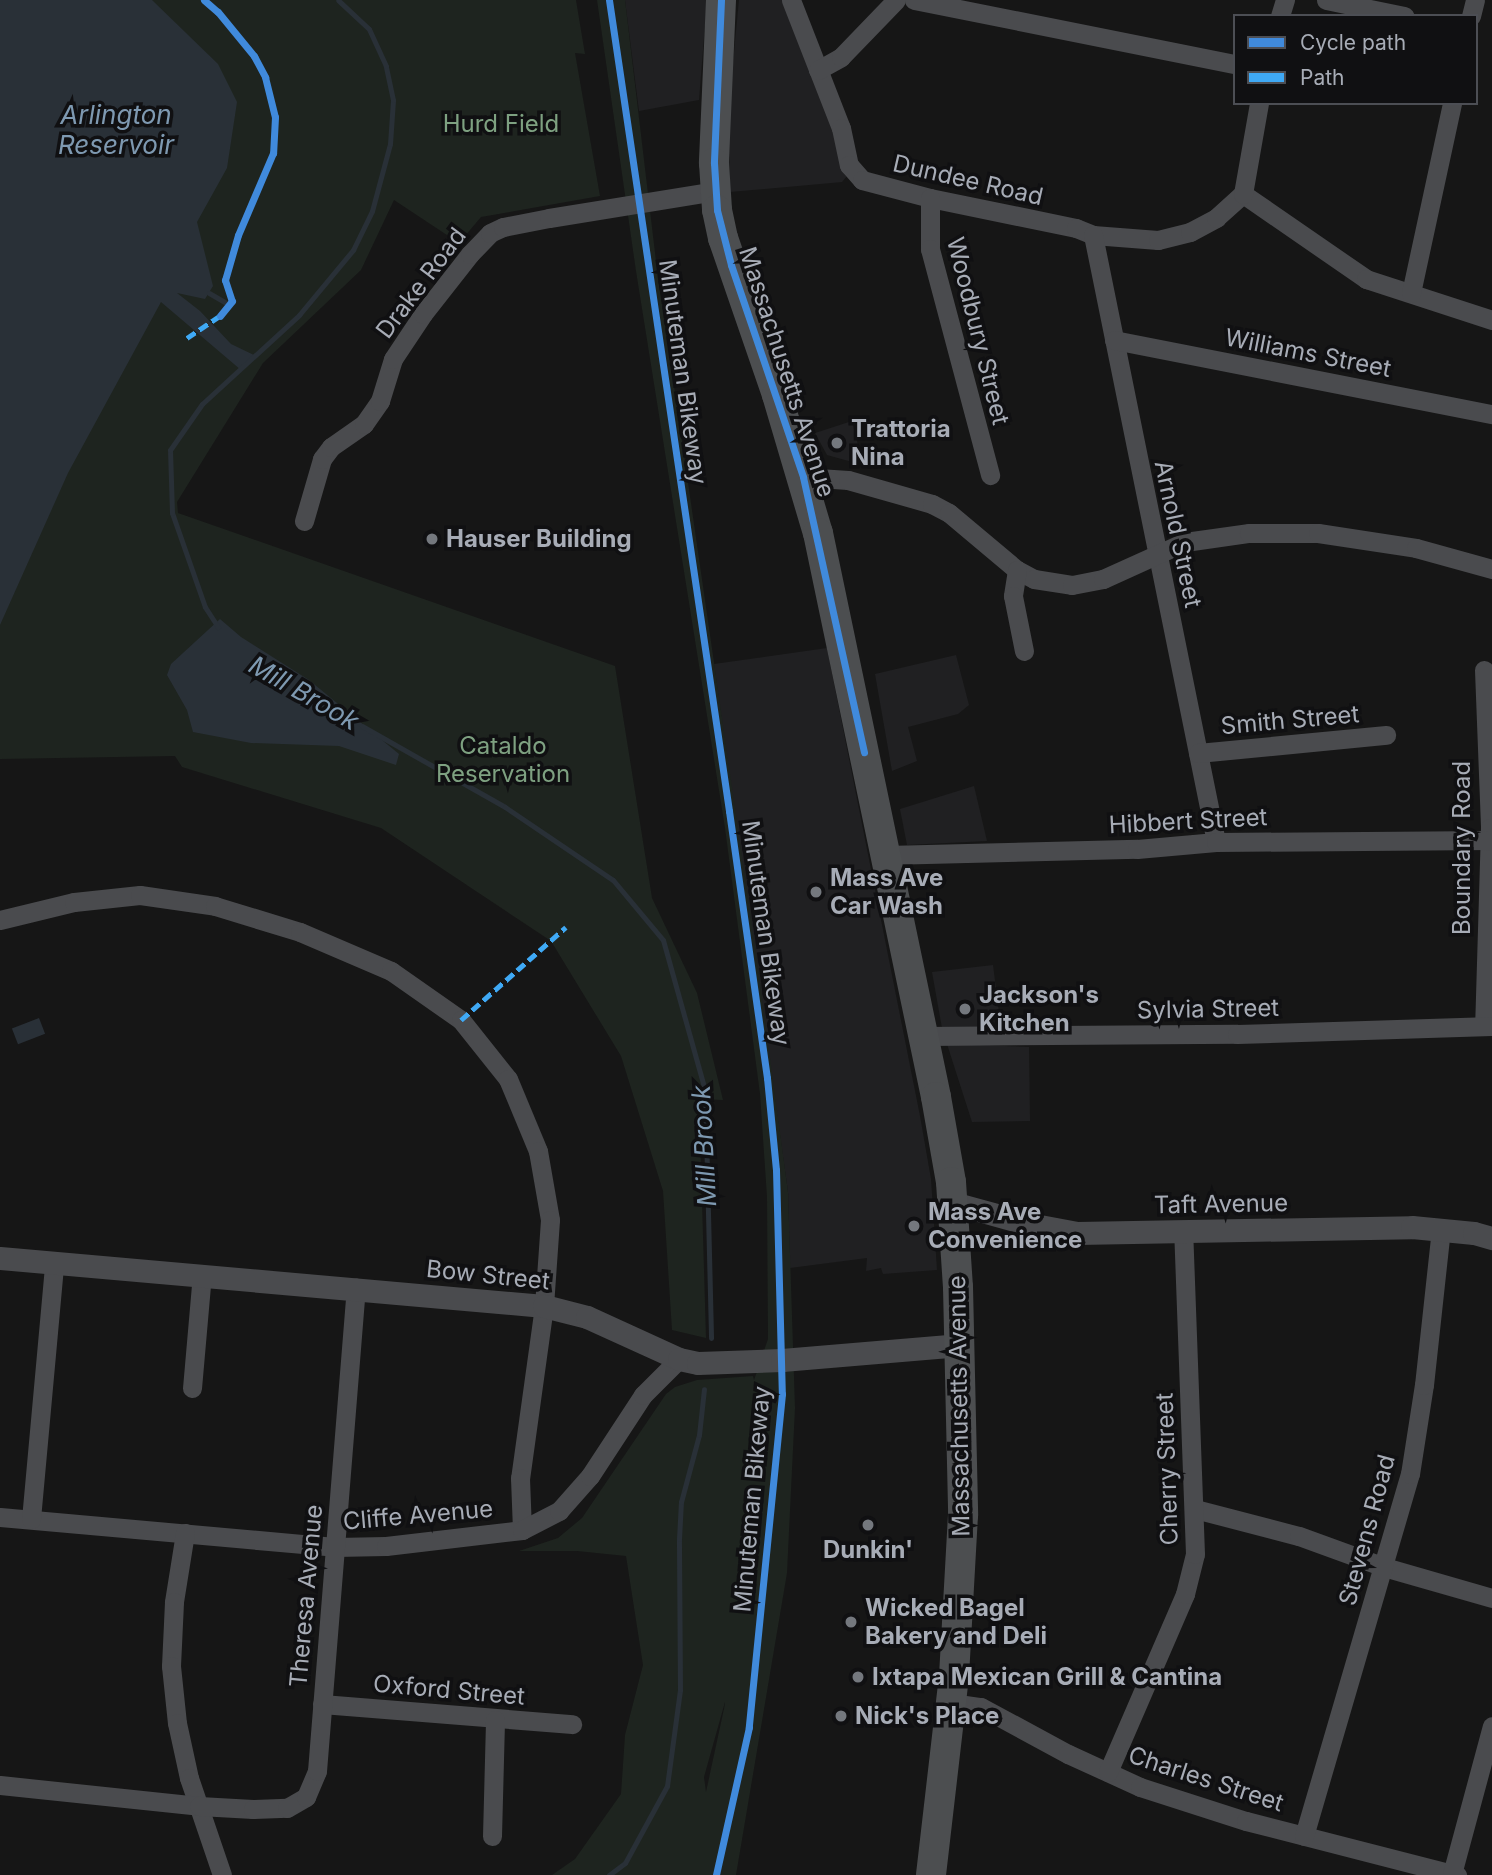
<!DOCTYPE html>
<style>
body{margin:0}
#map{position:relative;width:1492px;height:1875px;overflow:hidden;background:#161616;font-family:Inter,sans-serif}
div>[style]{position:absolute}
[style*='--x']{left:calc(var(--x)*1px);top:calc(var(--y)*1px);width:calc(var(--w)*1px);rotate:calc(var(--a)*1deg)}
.built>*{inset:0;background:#202022}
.green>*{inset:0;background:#1e241f}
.water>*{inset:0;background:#293037;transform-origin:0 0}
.stream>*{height:5px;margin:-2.5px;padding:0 2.5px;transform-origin:2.5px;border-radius:2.5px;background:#293037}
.minor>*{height:19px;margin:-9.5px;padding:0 9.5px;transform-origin:9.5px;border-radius:9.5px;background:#4a4b4e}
.tertiary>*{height:23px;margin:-11.5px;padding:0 11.5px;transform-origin:11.5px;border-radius:11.5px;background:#4a4b4e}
.primary>*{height:30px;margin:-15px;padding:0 15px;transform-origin:15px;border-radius:15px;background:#4c4e50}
.quiet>*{height:5px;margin-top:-2.5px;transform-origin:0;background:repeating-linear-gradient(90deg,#3fa9f5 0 10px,transparent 0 15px)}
.cycleway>*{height:7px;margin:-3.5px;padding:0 3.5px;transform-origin:3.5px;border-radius:3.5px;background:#408adc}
.dots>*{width:19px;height:19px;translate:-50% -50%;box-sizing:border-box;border:4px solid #101012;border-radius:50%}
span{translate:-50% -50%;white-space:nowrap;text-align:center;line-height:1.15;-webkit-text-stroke:7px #101012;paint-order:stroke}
.park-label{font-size:24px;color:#7ea181}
.street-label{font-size:24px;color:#a7acb6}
.poi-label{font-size:24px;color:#a7acb6;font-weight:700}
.left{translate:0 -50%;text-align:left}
.water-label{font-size:26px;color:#7e99b1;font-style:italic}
.legend{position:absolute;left:1233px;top:14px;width:245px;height:91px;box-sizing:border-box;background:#101012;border:2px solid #4c4e54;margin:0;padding:9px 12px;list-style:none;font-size:21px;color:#a7acb6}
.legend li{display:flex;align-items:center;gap:14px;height:35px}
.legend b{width:35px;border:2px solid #4c4e54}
</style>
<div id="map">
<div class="built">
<div style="clip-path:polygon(625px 0,707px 0,699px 100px,639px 111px)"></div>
<div style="clip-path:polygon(739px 0,785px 0,830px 114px,847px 176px,842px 182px,730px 192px,728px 114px)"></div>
<div style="clip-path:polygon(852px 421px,863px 465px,827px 455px,815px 433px)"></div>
<div style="clip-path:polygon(827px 648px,920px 1116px,931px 1179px,937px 1270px,883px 1274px,881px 1268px,866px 1271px,867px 1258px,790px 1268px,788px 1192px,714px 664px)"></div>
<div style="clip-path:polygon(956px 655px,969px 705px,958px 714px,908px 727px,917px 761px,892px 771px,875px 674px)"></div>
<div style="clip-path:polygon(974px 786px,987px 841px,907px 845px,900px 809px)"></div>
<div style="clip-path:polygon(993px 965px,1001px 1029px,942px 1028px,932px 972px)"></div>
<div style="clip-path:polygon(947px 1044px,1029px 1047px,1030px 1121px,972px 1122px)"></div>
</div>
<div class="green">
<div style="clip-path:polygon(0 0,576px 0,585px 54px,575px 53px,600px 196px,481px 217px,459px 243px,394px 200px,361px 270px,263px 363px,177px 502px,178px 513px,615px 666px,652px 898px,697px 993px,723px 1100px,699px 1099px,706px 1338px,672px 1330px,663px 1191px,621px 1056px,551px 941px,381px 828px,182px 767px,175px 756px,0 759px)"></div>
<div style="clip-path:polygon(evenodd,597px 0,625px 0,656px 261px,757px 960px,788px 1192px,795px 1408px,787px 1573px,736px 1875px,552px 1875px,575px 1859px,621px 1794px,625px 1735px,643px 1665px,626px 1556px,577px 1551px,519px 1551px,558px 1538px,582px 1518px,666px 1394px,675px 1387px,697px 1380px,753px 1376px,754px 1380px,768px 1339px,767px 1197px,760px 1094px,725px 828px,636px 271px,597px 0,725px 1702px,725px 1704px,706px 1792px,704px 1777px,725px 1702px)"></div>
</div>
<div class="water">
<div style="clip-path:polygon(0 0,152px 0,218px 64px,237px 102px,227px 168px,197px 222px,213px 286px,205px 299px,177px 293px,200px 311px,231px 344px,256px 356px,241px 370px,161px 302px,68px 473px,0 625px)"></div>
<div style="clip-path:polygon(220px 619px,241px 637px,309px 680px,399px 754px,396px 765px,339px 746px,251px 743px,193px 732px,187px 710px,167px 675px,171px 664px)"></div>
<div style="left:39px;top:1018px;width:17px;height:29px;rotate:69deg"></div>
</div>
<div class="stream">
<div style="--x:209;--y:293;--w:20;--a:30"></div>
<div style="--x:218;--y:627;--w:24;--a:-123"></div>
<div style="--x:205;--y:607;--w:100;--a:-109.3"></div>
<div style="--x:172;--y:513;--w:63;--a:-91.8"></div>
<div style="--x:170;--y:450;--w:56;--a:-55.2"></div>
<div style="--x:202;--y:404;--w:132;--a:-42.5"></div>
<div style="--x:299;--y:315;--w:85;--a:-50.3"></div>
<div style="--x:353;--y:250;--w:43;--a:-64"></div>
<div style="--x:372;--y:211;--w:69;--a:-75"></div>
<div style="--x:390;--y:144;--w:44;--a:-86.1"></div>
<div style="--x:393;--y:100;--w:35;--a:-102"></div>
<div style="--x:386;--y:66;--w:41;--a:-114.7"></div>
<div style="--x:369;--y:29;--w:42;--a:-136.9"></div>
<div style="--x:362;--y:726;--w:164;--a:29.5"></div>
<div style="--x:505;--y:807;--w:130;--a:34.1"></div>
<div style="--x:613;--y:880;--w:78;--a:50.2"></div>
<div style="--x:663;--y:940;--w:156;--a:74.4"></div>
<div style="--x:705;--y:1090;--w:248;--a:88.6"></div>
<div style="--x:609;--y:1875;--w:20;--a:-37"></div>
<div style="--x:625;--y:1863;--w:88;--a:-61.4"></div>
<div style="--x:667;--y:1786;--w:97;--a:-82.3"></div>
<div style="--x:680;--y:1690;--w:151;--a:-90.4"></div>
<div style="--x:679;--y:1539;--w:37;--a:-87"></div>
<div style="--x:681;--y:1502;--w:69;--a:-75"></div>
<div style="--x:699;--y:1435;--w:46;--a:-83.8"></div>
</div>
<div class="minor">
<div style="--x:791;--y:0;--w:137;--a:68.7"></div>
<div style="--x:841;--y:128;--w:38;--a:78"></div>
<div style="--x:849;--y:165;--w:20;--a:49"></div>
<div style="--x:862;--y:180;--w:70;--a:14.8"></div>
<div style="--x:930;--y:198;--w:149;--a:11.6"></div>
<div style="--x:1076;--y:228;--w:18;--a:22"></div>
<div style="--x:1093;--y:235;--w:65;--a:4.4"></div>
<div style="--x:1158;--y:240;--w:33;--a:-14"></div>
<div style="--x:1190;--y:232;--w:30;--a:-28"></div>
<div style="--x:1216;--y:218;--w:36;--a:-42"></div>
<div style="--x:914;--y:0;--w:327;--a:11.3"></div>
<div style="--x:1326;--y:0;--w:80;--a:11.6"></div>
<div style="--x:1280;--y:16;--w:17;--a:-73"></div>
<div style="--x:1471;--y:16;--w:16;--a:-76"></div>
<div style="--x:818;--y:70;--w:26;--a:-29"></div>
<div style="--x:841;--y:57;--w:79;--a:-46"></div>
<div style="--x:1243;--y:194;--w:150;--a:34.6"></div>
<div style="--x:1366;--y:279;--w:133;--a:18"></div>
<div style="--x:1243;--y:194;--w:92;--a:-80"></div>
<div style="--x:930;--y:198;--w:51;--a:90"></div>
<div style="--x:930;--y:249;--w:234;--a:75.1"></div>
<div style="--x:1093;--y:235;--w:619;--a:78.54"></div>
<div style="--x:1411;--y:293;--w:194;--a:-77.8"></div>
<div style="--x:1114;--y:340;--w:385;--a:11.1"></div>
<div style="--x:803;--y:477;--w:45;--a:3.8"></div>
<div style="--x:848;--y:480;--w:87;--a:15.9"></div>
<div style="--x:932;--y:504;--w:19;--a:28"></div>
<div style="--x:949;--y:513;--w:89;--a:40"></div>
<div style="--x:1017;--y:570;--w:19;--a:28"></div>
<div style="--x:1034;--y:579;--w:38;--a:9"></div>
<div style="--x:1072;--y:585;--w:32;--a:-11"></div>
<div style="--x:1103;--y:579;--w:90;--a:-24.3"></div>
<div style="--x:1185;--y:542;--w:65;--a:-8"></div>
<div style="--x:1249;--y:533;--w:69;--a:0"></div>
<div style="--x:1318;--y:533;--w:99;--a:8.7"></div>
<div style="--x:1416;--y:548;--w:79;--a:15.4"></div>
<div style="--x:304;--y:521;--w:65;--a:-73.8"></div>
<div style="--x:322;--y:459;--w:15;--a:-53"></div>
<div style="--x:331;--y:447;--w:40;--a:-34.9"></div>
<div style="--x:364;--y:424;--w:28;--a:-55"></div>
<div style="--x:380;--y:401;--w:44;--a:-72.8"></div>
<div style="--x:393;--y:359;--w:54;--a:-56.3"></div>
<div style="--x:423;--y:314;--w:76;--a:-51.9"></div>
<div style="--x:470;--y:254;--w:29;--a:-46"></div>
<div style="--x:490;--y:233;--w:14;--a:-25"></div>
<div style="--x:503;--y:227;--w:47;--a:-11.1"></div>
<div style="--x:549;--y:218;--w:168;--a:-9.2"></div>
<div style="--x:1017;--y:570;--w:26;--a:99"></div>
<div style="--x:1013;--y:596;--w:56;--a:78.7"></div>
<div style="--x:1484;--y:670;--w:158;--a:87.8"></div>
<div style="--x:1490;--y:828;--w:198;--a:91.7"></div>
<div style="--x:1198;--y:753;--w:189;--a:-5.5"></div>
<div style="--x:886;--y:855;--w:251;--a:-1.4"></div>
<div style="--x:1137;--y:849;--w:79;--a:-5.1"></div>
<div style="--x:1216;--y:842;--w:276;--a:-0.4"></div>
<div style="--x:0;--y:920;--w:76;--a:-13.7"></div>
<div style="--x:74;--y:902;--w:66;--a:-6.1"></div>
<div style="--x:140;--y:895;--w:76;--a:8.3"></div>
<div style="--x:215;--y:906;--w:89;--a:17"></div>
<div style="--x:300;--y:932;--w:99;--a:23.2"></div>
<div style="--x:391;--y:971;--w:85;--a:35"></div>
<div style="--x:461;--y:1020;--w:75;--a:51.5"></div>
<div style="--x:508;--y:1079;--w:78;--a:67.4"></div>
<div style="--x:538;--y:1151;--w:70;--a:80.1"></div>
<div style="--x:550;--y:1220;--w:86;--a:94"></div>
<div style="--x:544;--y:1306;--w:174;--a:97.9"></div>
<div style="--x:520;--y:1478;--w:52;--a:87.8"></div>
<div style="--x:924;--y:1036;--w:313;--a:-0.4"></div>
<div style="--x:1237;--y:1034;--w:255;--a:-1.8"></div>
<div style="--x:192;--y:1388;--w:114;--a:-85"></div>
<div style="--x:1195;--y:1509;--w:107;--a:14.6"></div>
<div style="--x:1299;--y:1536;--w:90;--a:20"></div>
<div style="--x:1384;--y:1567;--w:112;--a:16"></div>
<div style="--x:0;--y:1517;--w:336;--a:5.1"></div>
<div style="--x:335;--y:1547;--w:51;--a:-1.1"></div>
<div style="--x:386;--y:1546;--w:137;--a:-6.7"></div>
<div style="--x:522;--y:1530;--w:42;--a:-27.2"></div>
<div style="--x:559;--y:1511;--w:47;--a:-48.5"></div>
<div style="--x:590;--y:1476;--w:97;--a:-56.8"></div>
<div style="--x:643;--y:1395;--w:51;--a:-45"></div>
<div style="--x:31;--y:1519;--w:256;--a:-84.8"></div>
<div style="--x:185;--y:1533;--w:70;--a:99.1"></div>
<div style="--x:174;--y:1602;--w:64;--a:92.7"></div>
<div style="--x:171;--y:1666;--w:57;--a:84"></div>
<div style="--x:177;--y:1723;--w:56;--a:77.7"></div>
<div style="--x:189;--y:1778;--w:102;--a:71.2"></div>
<div style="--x:951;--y:1703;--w:30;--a:8"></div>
<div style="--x:981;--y:1707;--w:99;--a:28.4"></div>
<div style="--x:1068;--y:1754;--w:79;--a:24.6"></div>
<div style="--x:1140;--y:1787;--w:111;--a:17.8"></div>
<div style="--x:1246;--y:1821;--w:218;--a:14.4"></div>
<div style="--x:322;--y:1704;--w:251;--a:4.6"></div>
<div style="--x:1108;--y:1772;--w:194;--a:-66.6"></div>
<div style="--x:1185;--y:1594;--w:41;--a:-76"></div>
<div style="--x:1195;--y:1554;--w:324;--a:-92.1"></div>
<div style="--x:0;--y:1785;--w:200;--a:6"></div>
<div style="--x:199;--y:1806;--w:54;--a:3.2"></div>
<div style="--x:253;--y:1809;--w:34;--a:-2"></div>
<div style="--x:287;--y:1808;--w:22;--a:-30"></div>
<div style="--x:306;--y:1797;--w:28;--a:-67"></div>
<div style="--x:317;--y:1771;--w:485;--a:-85.4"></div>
<div style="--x:492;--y:1836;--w:116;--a:-88.5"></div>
<div style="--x:1304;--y:1836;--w:377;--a:-73.7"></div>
<div style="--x:1410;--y:1474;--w:90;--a:-81.1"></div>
<div style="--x:1424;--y:1385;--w:157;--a:-83.8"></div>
<div style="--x:1452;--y:1874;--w:153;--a:-74.9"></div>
</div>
<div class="tertiary">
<div style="--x:953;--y:1203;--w:79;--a:15.4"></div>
<div style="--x:1029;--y:1224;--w:49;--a:10.6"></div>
<div style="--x:1077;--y:1233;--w:335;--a:-1"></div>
<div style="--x:1412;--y:1227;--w:62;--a:5.5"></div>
<div style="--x:1474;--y:1233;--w:19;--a:16"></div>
<div style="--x:0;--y:1258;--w:546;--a:5.04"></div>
<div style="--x:544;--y:1306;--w:44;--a:14.3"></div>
<div style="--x:587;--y:1317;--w:101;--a:24.5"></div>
<div style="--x:679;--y:1359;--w:19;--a:12"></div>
<div style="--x:698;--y:1363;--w:84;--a:-2"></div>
<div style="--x:782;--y:1360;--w:179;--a:-4.8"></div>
</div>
<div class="primary">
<div style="--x:721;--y:0;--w:163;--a:92.5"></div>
<div style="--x:714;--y:163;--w:47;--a:86.3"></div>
<div style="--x:717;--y:210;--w:29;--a:78"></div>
<div style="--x:723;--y:238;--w:166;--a:71"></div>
<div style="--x:777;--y:395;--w:144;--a:73.5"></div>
<div style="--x:818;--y:533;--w:576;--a:78.18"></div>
<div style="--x:936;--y:1097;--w:86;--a:80"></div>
<div style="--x:951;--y:1182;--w:105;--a:86.2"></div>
<div style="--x:958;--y:1287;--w:228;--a:88.7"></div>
<div style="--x:963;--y:1515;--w:161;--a:93.2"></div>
<div style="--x:954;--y:1676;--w:200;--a:96.6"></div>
</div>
<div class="quiet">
<div style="--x:187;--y:338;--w:40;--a:-34"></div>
<div style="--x:461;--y:1020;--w:140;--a:-41.5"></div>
</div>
<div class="cycleway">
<div style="--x:204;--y:0;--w:18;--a:41"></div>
<div style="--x:218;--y:12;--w:57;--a:50.7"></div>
<div style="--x:254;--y:56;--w:24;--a:62"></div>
<div style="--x:265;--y:77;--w:41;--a:76"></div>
<div style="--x:275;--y:117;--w:36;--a:93"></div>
<div style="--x:273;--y:153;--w:89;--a:113.1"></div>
<div style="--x:238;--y:235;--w:47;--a:106.1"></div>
<div style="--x:225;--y:280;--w:22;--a:72"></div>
<div style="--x:232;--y:301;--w:19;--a:129"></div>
<div style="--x:609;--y:0;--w:820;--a:81.58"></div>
<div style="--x:729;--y:811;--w:270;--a:81.9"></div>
<div style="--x:767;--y:1078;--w:92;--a:84.4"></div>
<div style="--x:776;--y:1170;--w:224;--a:88.5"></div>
<div style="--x:782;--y:1394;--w:335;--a:95.7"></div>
<div style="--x:749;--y:1727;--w:152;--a:102.6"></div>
<div style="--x:721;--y:0;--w:163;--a:92.5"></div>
<div style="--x:714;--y:163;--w:47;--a:86.3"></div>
<div style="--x:717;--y:210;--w:57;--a:75.7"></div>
<div style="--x:731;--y:265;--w:224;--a:71.2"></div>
<div style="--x:803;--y:477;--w:282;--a:77.5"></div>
</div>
<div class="dots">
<div style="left:837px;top:443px;background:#74787e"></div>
<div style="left:432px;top:539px;background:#74787e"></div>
<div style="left:816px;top:892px;background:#74787e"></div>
<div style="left:965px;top:1009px;background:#74787e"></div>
<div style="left:914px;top:1226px;background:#74787e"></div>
<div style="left:868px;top:1525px;background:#74787e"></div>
<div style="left:851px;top:1622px;background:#74787e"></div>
<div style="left:858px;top:1677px;background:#74787e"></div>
<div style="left:841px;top:1716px;background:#74787e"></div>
</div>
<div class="park-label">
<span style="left:501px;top:124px">Hurd Field</span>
<span style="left:503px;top:760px">Cataldo<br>Reservation</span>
</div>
<div class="street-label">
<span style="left:968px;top:180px;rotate:13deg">Dundee Road</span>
<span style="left:421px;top:283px;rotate:-53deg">Drake Road</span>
<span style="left:978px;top:331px;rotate:76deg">Woodbury Street</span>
<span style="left:1308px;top:353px;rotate:11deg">Williams Street</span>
<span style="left:683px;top:372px;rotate:82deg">Minuteman Bikeway</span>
<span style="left:787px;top:372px;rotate:72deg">Massachusetts Avenue</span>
<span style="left:1178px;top:534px;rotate:78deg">Arnold Street</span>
<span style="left:1290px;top:720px;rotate:-5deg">Smith Street</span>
<span style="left:1188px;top:821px;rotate:-3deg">Hibbert Street</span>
<span style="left:1462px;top:848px;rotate:-90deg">Boundary Road</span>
<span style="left:766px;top:933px;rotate:82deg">Minuteman Bikeway</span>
<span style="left:1208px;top:1009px;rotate:-1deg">Sylvia Street</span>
<span style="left:1221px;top:1204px;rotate:-1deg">Taft Avenue</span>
<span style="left:488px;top:1275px;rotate:6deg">Bow Street</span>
<span style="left:959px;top:1406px;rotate:-91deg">Massachusetts Avenue</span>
<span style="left:1167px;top:1469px;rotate:-92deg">Cherry Street</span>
<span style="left:752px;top:1499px;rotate:-85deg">Minuteman Bikeway</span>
<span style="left:418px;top:1515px;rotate:-5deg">Cliffe Avenue</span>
<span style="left:1367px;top:1530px;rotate:-75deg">Stevens Road</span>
<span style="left:306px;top:1596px;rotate:-85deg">Theresa Avenue</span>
<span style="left:449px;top:1690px;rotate:5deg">Oxford Street</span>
<span style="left:1206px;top:1779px;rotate:18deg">Charles Street</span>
</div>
<div class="poi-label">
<span class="left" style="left:851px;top:443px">Trattoria<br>Nina</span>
<span class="left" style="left:446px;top:539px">Hauser Building</span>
<span class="left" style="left:830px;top:892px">Mass Ave<br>Car Wash</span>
<span class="left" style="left:979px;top:1009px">Jackson's<br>Kitchen</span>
<span class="left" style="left:928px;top:1226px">Mass Ave<br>Convenience</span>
<span style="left:868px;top:1550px">Dunkin'</span>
<span class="left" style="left:865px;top:1622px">Wicked Bagel<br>Bakery and Deli</span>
<span class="left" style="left:872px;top:1677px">Ixtapa Mexican Grill &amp; Cantina</span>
<span class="left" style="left:855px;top:1716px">Nick's Place</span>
</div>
<div class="water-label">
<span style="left:116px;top:130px">Arlington<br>Reservoir</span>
<span style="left:304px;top:693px;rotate:30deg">Mill Brook</span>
<span style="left:704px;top:1146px;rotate:-93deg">Mill Brook</span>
</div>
<ul class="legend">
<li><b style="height:9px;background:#408adc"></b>Cycle path</li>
<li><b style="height:9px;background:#3fa9f5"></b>Path</li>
</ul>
</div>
